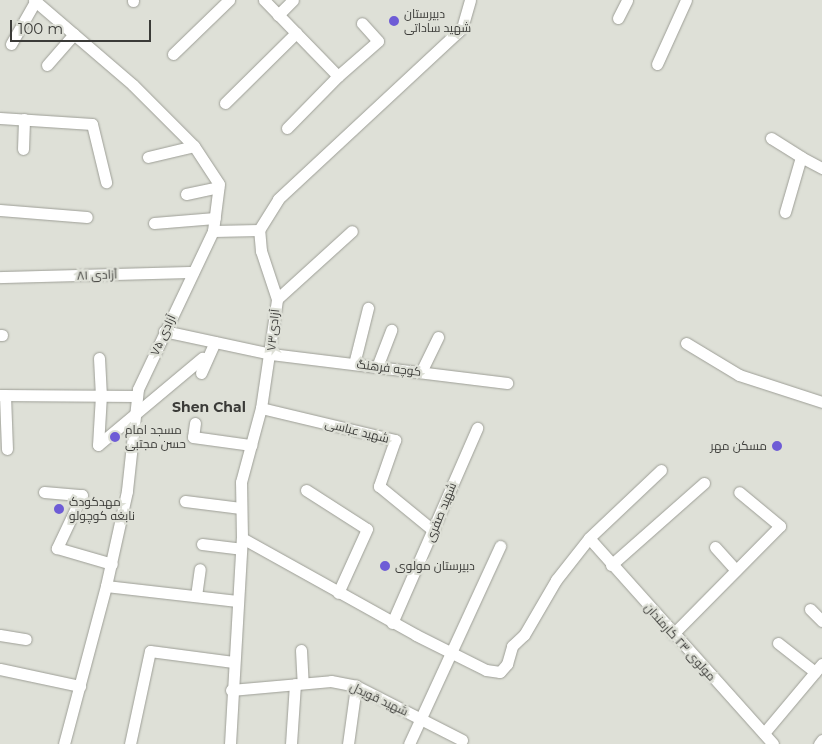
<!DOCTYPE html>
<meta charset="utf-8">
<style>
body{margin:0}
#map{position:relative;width:822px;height:744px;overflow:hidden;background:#dee0d7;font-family:Montserrat,Cairo,sans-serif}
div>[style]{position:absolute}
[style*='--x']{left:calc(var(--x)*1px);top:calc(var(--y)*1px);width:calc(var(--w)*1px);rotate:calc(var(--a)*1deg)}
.roads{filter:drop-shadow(0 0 1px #9d9e96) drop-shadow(0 0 1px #9d9e96)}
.minor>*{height:11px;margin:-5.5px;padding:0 5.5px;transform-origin:5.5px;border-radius:5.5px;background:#fff}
.dots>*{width:14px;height:14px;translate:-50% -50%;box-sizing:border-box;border:2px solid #dee0d7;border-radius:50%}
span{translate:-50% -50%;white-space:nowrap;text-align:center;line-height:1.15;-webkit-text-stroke:4.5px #dee0d7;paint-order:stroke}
.poi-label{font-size:12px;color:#3b3b38}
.left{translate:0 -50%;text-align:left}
.right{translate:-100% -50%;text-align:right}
.street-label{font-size:12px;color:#3b3b38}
.neighbourhood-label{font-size:14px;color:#3b3b38;font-weight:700}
.scale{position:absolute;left:10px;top:20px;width:141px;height:22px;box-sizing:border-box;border:2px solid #3b3b38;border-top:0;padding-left:6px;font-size:15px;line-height:18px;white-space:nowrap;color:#3b3b38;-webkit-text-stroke:4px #dee0d7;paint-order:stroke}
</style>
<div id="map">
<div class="roads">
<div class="minor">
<div style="--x:34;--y:0;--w:130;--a:40.6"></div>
<div style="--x:133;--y:85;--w:86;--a:45"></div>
<div style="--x:194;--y:146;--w:45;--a:56.7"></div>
<div style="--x:219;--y:184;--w:47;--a:97.3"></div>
<div style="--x:213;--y:231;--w:175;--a:115.4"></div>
<div style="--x:138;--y:389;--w:103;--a:96.2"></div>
<div style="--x:127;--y:491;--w:97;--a:102.5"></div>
<div style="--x:106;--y:586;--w:163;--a:104.9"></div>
<div style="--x:264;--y:0;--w:106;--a:45.8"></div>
<div style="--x:133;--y:1;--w:1;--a:-90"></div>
<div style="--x:278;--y:15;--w:21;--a:-45"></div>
<div style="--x:618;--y:18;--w:20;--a:-63"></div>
<div style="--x:11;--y:44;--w:51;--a:-60.4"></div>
<div style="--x:173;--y:54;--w:78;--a:-44"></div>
<div style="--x:657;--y:64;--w:70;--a:-65.6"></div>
<div style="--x:47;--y:65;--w:41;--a:-48.9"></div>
<div style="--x:225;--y:103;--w:100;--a:-44.6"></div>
<div style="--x:0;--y:118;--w:92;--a:3.7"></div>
<div style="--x:92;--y:124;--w:60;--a:76.4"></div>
<div style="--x:287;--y:128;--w:73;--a:-45.6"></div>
<div style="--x:338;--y:76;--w:53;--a:-41.2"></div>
<div style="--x:378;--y:41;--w:24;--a:-132"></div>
<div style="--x:771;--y:138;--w:36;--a:32"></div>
<div style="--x:23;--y:149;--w:30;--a:-88"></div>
<div style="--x:148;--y:157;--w:47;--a:-13.4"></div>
<div style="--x:186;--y:194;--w:33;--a:-12"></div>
<div style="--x:0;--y:210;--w:87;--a:4.6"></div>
<div style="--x:785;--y:212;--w:57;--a:-73.8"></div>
<div style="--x:801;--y:157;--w:24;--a:28"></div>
<div style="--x:154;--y:223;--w:61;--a:-4.7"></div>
<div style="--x:213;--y:231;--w:46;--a:-1.2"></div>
<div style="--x:0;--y:277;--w:193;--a:-1.5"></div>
<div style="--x:277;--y:299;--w:101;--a:-42.2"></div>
<div style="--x:164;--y:331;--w:109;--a:12.1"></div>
<div style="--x:271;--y:354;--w:238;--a:7"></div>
<div style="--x:0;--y:335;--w:2;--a:0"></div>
<div style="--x:686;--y:343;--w:62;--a:31.1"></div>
<div style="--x:739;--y:375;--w:87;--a:18"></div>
<div style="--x:99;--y:358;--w:37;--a:87"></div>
<div style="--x:101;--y:395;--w:50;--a:93.4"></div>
<div style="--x:98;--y:445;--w:136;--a:-39.9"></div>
<div style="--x:354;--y:364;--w:58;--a:-76"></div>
<div style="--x:377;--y:367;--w:40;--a:-69"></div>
<div style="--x:421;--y:372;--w:39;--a:-64"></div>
<div style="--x:201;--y:373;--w:34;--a:-66"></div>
<div style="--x:0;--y:395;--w:137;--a:0.4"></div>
<div style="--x:5;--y:395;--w:54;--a:87.9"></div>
<div style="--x:261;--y:408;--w:138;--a:13.4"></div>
<div style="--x:395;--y:440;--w:49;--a:109.2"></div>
<div style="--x:379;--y:486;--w:71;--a:39.3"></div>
<div style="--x:195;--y:423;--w:14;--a:98"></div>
<div style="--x:193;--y:437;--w:59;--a:7.9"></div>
<div style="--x:306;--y:490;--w:72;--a:32.6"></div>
<div style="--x:367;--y:529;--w:70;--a:114.4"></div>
<div style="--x:44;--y:492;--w:38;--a:5"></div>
<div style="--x:82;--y:495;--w:59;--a:115.3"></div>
<div style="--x:57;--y:548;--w:57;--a:16.2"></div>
<div style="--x:185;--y:501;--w:56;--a:7.1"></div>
<div style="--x:242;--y:538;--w:199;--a:29.1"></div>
<div style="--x:416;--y:635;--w:78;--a:26.6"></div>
<div style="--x:486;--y:670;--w:14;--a:8"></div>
<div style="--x:500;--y:672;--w:11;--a:-49"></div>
<div style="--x:507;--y:664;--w:19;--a:-74"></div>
<div style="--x:512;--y:646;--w:16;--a:-43"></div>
<div style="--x:524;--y:635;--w:64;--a:-59.8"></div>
<div style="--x:556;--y:580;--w:53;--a:-51.8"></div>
<div style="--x:589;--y:538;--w:99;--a:-43.4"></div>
<div style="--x:589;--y:538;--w:276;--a:48.2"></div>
<div style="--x:202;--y:544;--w:39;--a:7"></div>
<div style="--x:715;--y:547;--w:31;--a:48"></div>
<div style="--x:611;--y:565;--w:124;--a:-41.4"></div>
<div style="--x:106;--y:586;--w:132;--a:6.5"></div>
<div style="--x:196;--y:596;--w:27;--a:-82"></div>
<div style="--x:810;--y:609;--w:17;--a:45"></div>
<div style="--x:392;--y:623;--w:213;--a:-66.4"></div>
<div style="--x:673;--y:634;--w:152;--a:-45.3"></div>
<div style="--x:780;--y:526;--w:53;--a:-140.3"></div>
<div style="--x:0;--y:635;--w:26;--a:9"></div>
<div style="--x:778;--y:643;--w:47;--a:38.1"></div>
<div style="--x:301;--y:650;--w:33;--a:87"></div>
<div style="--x:0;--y:669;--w:82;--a:12"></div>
<div style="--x:231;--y:690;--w:100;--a:-5.1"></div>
<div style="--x:331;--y:681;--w:25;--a:11"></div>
<div style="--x:356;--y:686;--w:119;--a:27"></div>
<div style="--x:764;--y:733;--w:90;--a:-50"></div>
<div style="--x:130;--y:744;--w:95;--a:-77.9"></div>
<div style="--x:150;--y:651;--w:84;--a:7.5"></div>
<div style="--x:230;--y:744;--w:206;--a:-86.7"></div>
<div style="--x:242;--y:538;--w:56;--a:-91"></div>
<div style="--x:241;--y:482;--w:77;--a:-74.9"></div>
<div style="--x:261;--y:408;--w:110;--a:-81.6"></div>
<div style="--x:277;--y:299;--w:51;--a:-108.4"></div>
<div style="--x:261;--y:251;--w:21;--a:-95"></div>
<div style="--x:259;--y:230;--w:36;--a:-58"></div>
<div style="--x:278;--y:199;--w:251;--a:-42.9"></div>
<div style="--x:462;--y:28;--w:29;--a:-74"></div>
<div style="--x:291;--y:744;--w:60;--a:-86.2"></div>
<div style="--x:348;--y:744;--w:59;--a:-82.1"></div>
<div style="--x:409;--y:744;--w:218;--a:-65.3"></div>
<div style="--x:819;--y:744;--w:5;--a:-53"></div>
</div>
</div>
<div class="dots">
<div style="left:394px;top:21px;background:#6e5cd6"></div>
<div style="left:115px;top:437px;background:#6e5cd6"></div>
<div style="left:777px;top:446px;background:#6e5cd6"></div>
<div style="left:59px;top:509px;background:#6e5cd6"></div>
<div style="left:385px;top:566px;background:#6e5cd6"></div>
</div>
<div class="poi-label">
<span class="left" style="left:404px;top:21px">دبیرستان<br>شهید ساداتی</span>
<span class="left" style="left:125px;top:437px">مسجد امام<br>حسن مجتبی</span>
<span class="right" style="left:767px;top:446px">مسکن مهر</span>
<span class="left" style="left:69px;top:509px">مهدکودک<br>نابغه کوچولو</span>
<span class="left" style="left:395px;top:566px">دبیرستان مولوی</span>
</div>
<div class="street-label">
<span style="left:97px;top:275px;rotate:-2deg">آزادی ۸۱</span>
<span style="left:273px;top:330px;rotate:-84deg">آزادی۷۳</span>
<span style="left:163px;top:335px;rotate:-65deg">آزادی ۷۵</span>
<span style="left:389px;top:368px;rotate:7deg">کوچه فرهنگ</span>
<span style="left:357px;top:431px;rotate:14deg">شهید عباسی</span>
<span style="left:441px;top:512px;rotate:-68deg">شهید صفری</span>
<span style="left:680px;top:642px;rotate:48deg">مولوی ۲۳ کارمندان</span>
<span style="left:379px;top:699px;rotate:25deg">شهید قویدل</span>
</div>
<div class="neighbourhood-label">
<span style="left:209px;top:407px">Shen Chal</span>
</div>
<div class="scale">100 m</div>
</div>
